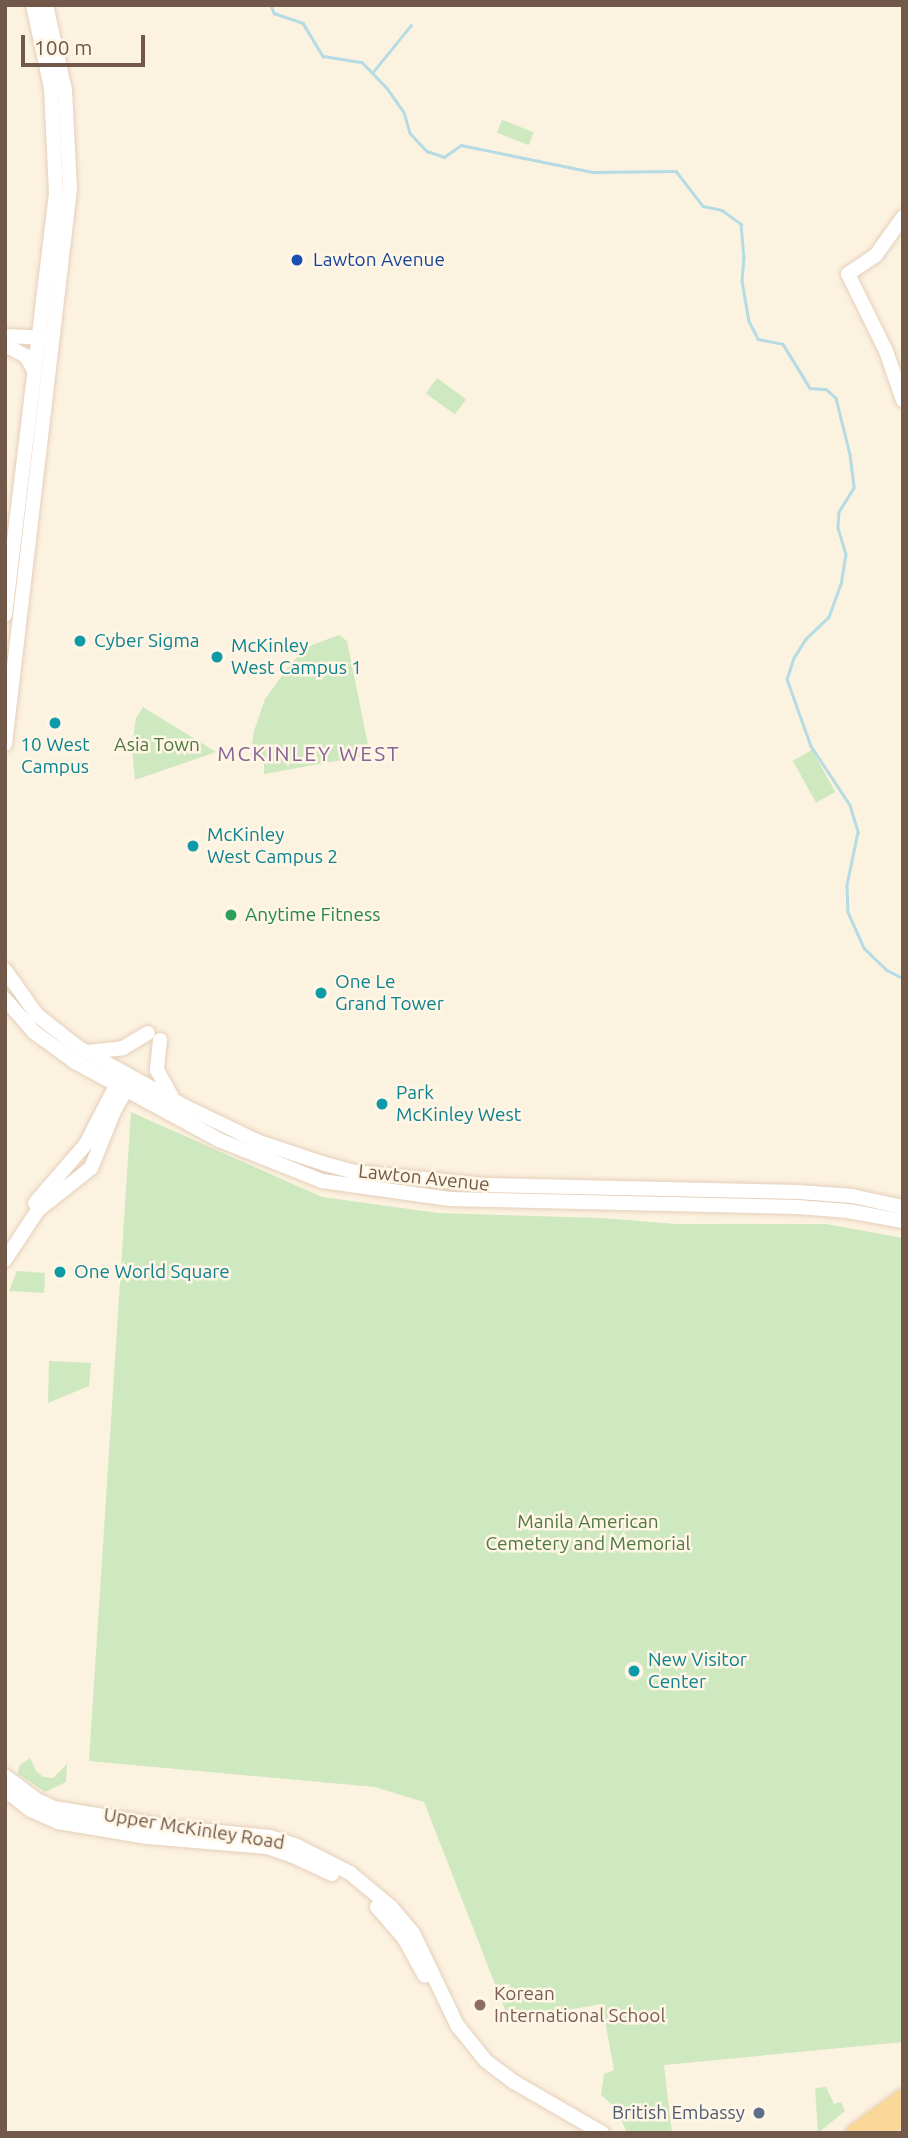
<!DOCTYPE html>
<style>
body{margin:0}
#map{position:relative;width:908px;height:2138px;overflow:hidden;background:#fcf2e0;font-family:Ubuntu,sans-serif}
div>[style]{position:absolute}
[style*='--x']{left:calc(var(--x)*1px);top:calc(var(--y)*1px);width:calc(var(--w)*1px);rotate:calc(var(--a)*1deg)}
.green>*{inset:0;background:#cee8bf;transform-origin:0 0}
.stream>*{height:2.5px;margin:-1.25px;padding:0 1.25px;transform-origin:1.25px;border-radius:1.25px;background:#b5dce4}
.roads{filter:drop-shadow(0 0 2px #e4cfba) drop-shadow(0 0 2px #e4cfba)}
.secondary>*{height:14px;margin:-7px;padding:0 7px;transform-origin:7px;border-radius:7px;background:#fff}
.primary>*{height:16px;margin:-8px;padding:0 8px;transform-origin:8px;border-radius:8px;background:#fad998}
.dots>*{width:19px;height:19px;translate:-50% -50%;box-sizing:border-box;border:4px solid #fff6e6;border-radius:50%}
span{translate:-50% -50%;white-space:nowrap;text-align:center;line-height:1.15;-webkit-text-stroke:5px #fff6e6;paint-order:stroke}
.transit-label{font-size:19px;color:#164399}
.left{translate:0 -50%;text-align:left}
.culture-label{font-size:19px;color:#0d838f}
.park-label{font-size:19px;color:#4e7841}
.leisure-label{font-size:19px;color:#27864d}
.street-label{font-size:19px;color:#725848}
.education-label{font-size:19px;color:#785e54}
.service-label{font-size:19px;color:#4e5e75}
.right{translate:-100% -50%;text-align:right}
.neighbourhood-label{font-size:21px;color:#866395;letter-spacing:2px}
.frame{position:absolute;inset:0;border:7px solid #725848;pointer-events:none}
.scale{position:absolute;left:21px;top:35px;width:124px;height:32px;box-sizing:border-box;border:4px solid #725848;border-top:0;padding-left:9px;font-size:21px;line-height:24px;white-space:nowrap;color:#725848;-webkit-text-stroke:5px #fff6e6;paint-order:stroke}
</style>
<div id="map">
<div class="green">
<div style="left:502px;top:120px;width:34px;height:14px;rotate:21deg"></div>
<div style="left:437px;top:378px;width:36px;height:19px;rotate:36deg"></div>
<div style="clip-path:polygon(339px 635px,347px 641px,370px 755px,264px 774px,264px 760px,250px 758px,254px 731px,265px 699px,292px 662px,312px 645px)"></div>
<div style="clip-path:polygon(143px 707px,216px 752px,135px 780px,132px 747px,136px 718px)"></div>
<div style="left:812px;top:750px;width:48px;height:22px;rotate:61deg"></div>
<div style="clip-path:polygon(131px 1112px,322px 1197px,438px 1213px,601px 1218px,676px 1224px,826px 1224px,903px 1238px,903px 2042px,664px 2065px,672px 2133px,627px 2133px,616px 2108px,601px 2095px,604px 2074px,614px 2070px,602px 2004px,509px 2020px,424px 1802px,375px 1787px,89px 1761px)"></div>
<div style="clip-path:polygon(17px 1271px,45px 1273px,44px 1293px,9px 1291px)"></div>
<div style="clip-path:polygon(49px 1361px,91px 1363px,89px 1386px,48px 1403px)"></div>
<div style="clip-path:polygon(30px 1758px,36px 1771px,43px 1777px,53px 1778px,67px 1764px,66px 1782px,45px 1792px,18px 1774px,19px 1766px)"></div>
<div style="clip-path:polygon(826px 2087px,834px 2104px,841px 2102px,845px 2111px,818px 2133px,815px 2088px)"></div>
</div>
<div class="stream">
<div style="--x:271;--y:5;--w:9;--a:69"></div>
<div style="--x:274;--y:13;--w:31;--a:19"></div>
<div style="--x:303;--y:23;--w:39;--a:59"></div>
<div style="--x:323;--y:56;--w:39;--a:9"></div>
<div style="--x:362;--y:62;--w:36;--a:46"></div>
<div style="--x:387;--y:88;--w:29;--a:55"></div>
<div style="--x:404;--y:112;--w:22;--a:74"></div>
<div style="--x:410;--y:133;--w:25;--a:47"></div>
<div style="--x:427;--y:151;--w:18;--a:19"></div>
<div style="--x:444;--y:157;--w:21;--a:-35"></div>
<div style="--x:461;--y:145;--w:134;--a:11.6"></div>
<div style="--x:592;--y:172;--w:84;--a:-0.7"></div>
<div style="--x:676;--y:171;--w:44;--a:52.4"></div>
<div style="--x:703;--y:206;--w:19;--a:12"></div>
<div style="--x:722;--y:210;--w:24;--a:36"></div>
<div style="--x:741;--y:224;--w:34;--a:85"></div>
<div style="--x:744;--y:258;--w:23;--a:95"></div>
<div style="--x:742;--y:281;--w:41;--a:80.1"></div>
<div style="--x:749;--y:321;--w:20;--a:63"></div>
<div style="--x:758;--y:339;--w:25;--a:11"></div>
<div style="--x:783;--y:344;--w:52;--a:58.5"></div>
<div style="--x:810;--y:388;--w:16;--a:4"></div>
<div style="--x:826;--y:389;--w:13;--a:42"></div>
<div style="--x:836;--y:398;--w:58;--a:76"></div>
<div style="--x:850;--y:454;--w:34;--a:83"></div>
<div style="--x:854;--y:488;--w:28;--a:122"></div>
<div style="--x:839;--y:512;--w:16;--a:94"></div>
<div style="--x:838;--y:528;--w:27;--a:73"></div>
<div style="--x:846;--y:554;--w:30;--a:99"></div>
<div style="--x:841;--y:584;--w:35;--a:110"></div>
<div style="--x:829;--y:617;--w:32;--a:136"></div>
<div style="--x:806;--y:639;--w:22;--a:122"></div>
<div style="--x:794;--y:658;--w:22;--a:108"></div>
<div style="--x:787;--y:679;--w:71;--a:70.3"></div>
<div style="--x:811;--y:746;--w:71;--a:56.5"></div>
<div style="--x:850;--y:805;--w:28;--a:73"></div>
<div style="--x:858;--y:832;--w:54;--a:101.7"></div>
<div style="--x:847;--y:885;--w:27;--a:88"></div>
<div style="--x:848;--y:912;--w:39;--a:66"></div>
<div style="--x:864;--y:948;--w:32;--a:44"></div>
<div style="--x:887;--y:970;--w:18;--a:27"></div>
<div style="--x:373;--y:72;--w:60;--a:-51"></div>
</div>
<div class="roads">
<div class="secondary">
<div style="--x:903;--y:217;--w:47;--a:125.4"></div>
<div style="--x:876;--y:255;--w:34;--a:146"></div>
<div style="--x:848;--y:274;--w:86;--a:63.7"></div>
<div style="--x:886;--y:351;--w:52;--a:70.9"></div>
<div style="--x:5;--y:336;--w:45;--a:2.5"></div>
<div style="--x:7;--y:346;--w:21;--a:28"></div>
<div style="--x:26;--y:356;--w:18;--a:61"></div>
<div style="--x:5;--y:615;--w:425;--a:-83.1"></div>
<div style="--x:56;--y:193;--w:105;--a:-92.7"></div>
<div style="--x:51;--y:88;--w:85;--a:-102.2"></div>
<div style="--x:5;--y:744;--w:559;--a:-83.32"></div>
<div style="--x:70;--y:189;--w:99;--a:-92.9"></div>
<div style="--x:65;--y:90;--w:87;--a:-102.6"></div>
<div style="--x:5;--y:970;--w:55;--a:54.6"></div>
<div style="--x:37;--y:1015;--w:53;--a:38.2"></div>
<div style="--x:79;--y:1048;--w:122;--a:28.9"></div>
<div style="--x:186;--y:1107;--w:81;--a:25.6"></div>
<div style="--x:259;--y:1142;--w:70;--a:18.4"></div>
<div style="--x:325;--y:1164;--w:31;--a:15"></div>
<div style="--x:355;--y:1172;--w:132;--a:5.7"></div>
<div style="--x:486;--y:1185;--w:313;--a:1.3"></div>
<div style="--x:799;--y:1192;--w:53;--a:4.3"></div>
<div style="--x:852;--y:1196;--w:52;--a:12.2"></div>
<div style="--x:5;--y:999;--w:44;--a:48.7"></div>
<div style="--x:34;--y:1032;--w:51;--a:36.2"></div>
<div style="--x:75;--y:1062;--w:164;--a:28.4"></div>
<div style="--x:219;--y:1140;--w:111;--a:21.7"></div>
<div style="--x:322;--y:1181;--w:129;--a:8"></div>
<div style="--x:450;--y:1199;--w:348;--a:1.3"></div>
<div style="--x:798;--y:1207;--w:50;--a:4.6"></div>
<div style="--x:848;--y:1211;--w:56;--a:10.3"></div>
<div style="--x:160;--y:1040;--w:30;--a:96"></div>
<div style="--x:157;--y:1070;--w:29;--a:61"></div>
<div style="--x:87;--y:1052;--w:36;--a:-6"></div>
<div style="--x:123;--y:1048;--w:29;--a:-31"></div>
<div style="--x:35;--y:1203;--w:78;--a:-49.2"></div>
<div style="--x:86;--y:1144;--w:76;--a:-62.8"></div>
<div style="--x:5;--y:1260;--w:60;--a:-56.6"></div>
<div style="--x:38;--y:1210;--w:68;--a:-38.4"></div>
<div style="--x:91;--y:1168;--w:64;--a:-67.9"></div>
<div style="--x:115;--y:1109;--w:28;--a:-60"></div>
<div style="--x:5;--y:1776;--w:40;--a:37"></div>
<div style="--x:37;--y:1800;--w:19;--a:25"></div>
<div style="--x:54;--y:1808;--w:126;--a:9.2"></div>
<div style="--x:178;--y:1828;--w:92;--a:5.6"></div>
<div style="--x:270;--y:1837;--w:28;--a:18"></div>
<div style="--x:297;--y:1846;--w:59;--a:27"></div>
<div style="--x:350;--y:1873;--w:53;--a:39.7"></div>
<div style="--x:391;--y:1907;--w:34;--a:50"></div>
<div style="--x:413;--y:1933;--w:102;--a:64.4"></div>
<div style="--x:457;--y:2025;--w:46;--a:51.1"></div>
<div style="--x:486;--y:2061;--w:35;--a:37"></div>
<div style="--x:514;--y:2082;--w:102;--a:30.1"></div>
<div style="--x:5;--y:1790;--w:33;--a:38"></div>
<div style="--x:31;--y:1810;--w:30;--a:24"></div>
<div style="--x:58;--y:1822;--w:91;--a:9.5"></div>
<div style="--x:148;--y:1837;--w:119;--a:4.8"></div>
<div style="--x:267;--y:1847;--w:28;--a:19"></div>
<div style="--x:293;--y:1856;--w:43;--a:24.8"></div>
<div style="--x:377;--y:1907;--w:41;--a:48.9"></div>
<div style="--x:404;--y:1938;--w:43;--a:61.1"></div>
</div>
<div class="primary">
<div style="--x:854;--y:2133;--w:61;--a:-36.3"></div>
<div style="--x:880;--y:2133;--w:29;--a:-36"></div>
</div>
</div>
<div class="dots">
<div style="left:297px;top:260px;background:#1a4fb4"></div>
<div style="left:80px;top:641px;background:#0f9aa8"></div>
<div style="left:217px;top:657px;background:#0f9aa8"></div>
<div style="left:55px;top:723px;background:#0f9aa8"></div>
<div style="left:193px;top:846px;background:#0f9aa8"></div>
<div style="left:231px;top:915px;background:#2e9e5b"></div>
<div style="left:321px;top:993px;background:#0f9aa8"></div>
<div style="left:382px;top:1104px;background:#0f9aa8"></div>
<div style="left:60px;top:1272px;background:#0f9aa8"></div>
<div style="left:634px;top:1671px;background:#0f9aa8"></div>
<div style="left:480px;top:2005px;background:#8d6e63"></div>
<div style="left:759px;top:2113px;background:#5c6f8a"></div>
</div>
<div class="transit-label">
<span class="left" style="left:313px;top:260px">Lawton Avenue</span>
</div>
<div class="culture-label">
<span class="left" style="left:94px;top:641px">Cyber Sigma</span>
<span class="left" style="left:231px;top:657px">McKinley<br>West Campus 1</span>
<span style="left:55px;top:756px">10 West<br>Campus</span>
<span class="left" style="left:207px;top:846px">McKinley<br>West Campus 2</span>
<span class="left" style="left:335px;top:993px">One Le<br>Grand Tower</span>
<span class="left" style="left:396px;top:1104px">Park<br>McKinley West</span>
<span class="left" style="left:74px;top:1272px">One World Square</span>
<span class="left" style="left:648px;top:1671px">New Visitor<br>Center</span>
</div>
<div class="park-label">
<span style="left:157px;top:745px">Asia Town</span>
<span style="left:588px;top:1533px">Manila American<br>Cemetery and Memorial</span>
</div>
<div class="leisure-label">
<span class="left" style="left:245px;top:915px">Anytime Fitness</span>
</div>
<div class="street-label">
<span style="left:424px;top:1178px;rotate:6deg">Lawton Avenue</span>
<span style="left:194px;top:1829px;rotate:9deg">Upper McKinley Road</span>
</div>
<div class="education-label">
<span class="left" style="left:494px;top:2005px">Korean<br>International School</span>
</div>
<div class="service-label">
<span class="right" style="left:745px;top:2113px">British Embassy</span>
</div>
<div class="neighbourhood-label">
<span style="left:309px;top:753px">MCKINLEY WEST</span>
</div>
<div class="frame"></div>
<div class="scale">100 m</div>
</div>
